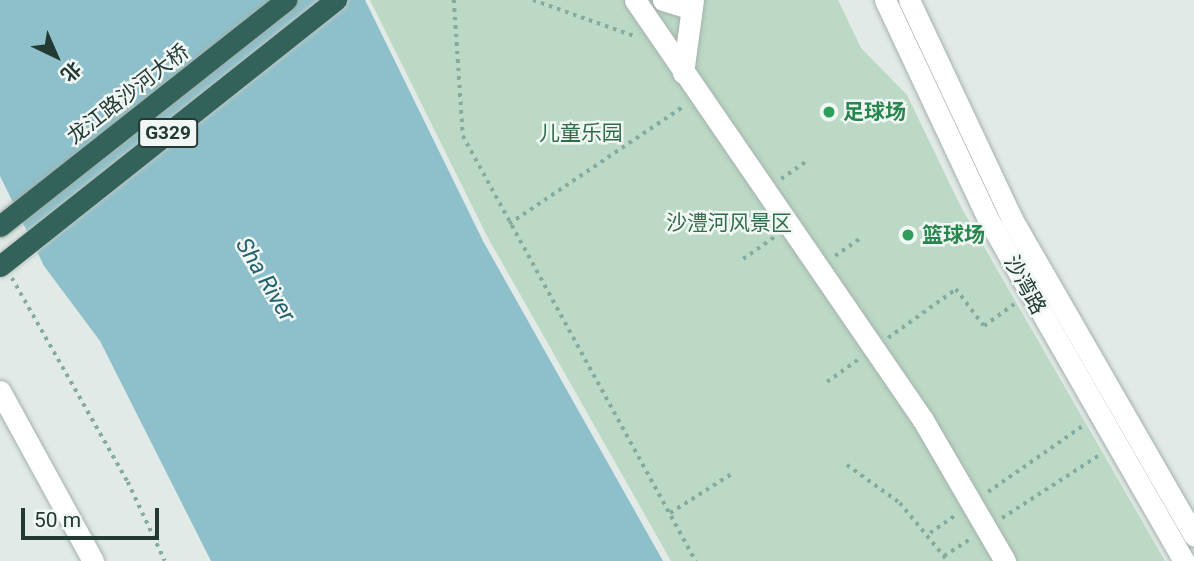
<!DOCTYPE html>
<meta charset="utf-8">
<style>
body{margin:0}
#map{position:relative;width:1194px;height:561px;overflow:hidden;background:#e1eae6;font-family:Roboto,"Noto Sans SC",sans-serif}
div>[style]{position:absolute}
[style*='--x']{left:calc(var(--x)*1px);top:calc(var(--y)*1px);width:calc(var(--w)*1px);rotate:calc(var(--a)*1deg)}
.green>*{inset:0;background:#bbd9c4}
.water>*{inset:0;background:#8dc0ca}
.path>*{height:3.5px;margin-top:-1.75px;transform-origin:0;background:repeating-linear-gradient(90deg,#84ab9f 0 3.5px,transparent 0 8.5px)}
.roads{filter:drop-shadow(0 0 2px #a4b1ad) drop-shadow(0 0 2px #a4b1ad)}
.street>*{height:21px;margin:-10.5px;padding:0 10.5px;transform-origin:10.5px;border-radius:10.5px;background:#fff}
.secondary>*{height:21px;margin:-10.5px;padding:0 10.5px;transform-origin:10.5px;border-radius:10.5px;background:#fff}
.highway>*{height:21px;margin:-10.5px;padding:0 10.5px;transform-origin:10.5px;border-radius:10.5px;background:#326259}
.bridges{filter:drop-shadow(0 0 2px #bdc4c2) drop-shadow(0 0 2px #bdc4c2)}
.highway-bridge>*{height:21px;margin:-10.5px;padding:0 10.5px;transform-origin:10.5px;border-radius:10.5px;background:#326259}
.dots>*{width:19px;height:19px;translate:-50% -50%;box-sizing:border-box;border:4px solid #f1f7f4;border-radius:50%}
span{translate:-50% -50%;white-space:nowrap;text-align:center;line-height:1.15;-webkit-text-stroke:5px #f1f7f4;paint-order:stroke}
.shield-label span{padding:2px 5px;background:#f1f7f4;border:2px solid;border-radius:5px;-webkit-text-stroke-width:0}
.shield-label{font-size:19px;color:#233933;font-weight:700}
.street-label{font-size:21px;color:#233933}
.leisure-label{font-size:21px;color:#27864d;font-weight:700}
.left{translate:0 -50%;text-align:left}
.park-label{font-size:21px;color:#316c48}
.water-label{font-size:23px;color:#23616f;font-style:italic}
.north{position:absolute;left:21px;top:21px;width:70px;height:70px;-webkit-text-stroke:5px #f1f7f4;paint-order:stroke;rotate:136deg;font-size:19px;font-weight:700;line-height:28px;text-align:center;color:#233933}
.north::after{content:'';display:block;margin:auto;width:24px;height:32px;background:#233933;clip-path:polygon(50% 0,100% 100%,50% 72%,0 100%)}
.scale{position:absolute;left:21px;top:508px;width:138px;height:32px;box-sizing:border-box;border:4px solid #233933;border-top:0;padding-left:9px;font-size:21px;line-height:24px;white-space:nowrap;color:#233933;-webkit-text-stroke:5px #f1f7f4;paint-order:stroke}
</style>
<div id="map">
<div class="green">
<div style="clip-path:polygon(370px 0,838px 0,861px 48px,907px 95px,960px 205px,1165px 561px,671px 561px,487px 236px)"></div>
</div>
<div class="water">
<div style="clip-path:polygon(0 0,365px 0,483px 241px,663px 561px,211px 561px,100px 341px,44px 266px,0 176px)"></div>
</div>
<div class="path">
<div style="--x:454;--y:0;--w:136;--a:86.2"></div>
<div style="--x:463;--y:136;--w:485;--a:61.3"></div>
<div style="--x:533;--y:0;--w:110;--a:19.6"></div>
<div style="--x:781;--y:179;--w:33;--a:-35"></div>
<div style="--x:509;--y:224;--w:211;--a:-34"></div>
<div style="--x:835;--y:256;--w:32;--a:-35"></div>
<div style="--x:743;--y:259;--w:38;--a:-35"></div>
<div style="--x:12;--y:278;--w:235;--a:60.4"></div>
<div style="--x:128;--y:482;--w:87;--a:64.9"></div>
<div style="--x:888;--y:338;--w:84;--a:-35.8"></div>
<div style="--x:956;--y:289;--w:46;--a:52.9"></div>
<div style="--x:984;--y:326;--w:37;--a:-36"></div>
<div style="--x:827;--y:382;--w:39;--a:-36"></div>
<div style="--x:847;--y:465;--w:65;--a:35.6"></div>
<div style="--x:900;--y:503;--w:75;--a:50.4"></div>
<div style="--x:988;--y:492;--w:118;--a:-35"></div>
<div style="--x:670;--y:513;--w:75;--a:-32.4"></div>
<div style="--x:1002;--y:518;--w:118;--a:-32.9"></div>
<div style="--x:930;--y:533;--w:32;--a:-35"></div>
<div style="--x:944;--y:556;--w:33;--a:-33"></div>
</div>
<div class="roads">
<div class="street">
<div style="--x:635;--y:0;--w:509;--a:55.56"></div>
<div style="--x:923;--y:420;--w:163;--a:59.8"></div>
<div style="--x:663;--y:0;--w:27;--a:17"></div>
<div style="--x:683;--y:73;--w:74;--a:-82.2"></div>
<div style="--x:0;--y:391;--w:194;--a:61.3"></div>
</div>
<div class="secondary">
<div style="--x:885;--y:0;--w:242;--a:64.8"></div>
<div style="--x:988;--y:219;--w:394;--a:60.2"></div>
<div style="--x:909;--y:0;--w:242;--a:64.8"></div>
<div style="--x:1012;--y:219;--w:365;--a:60.1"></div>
</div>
<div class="highway">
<div style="--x:0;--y:226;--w:365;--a:-38.3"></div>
</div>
</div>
<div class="bridges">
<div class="highway-bridge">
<div style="--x:0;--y:266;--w:429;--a:-38.4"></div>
</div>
</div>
<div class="dots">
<div style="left:829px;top:112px;background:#2e9e5b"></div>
<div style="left:908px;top:235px;background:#2e9e5b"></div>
</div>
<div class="shield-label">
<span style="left:168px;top:133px">G329</span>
</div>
<div class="street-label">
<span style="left:128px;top:94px;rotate:-38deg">龙江路沙河大桥</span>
<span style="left:1025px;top:285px;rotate:61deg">沙湾路</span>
</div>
<div class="leisure-label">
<span class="left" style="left:843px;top:112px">足球场</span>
<span class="left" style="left:922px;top:235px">篮球场</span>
</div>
<div class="park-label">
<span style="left:581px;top:133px">儿童乐园</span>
<span style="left:729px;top:223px">沙澧河风景区</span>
</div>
<div class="water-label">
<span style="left:265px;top:280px;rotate:59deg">Sha River</span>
</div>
<div class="north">北</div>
<div class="scale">50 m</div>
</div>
